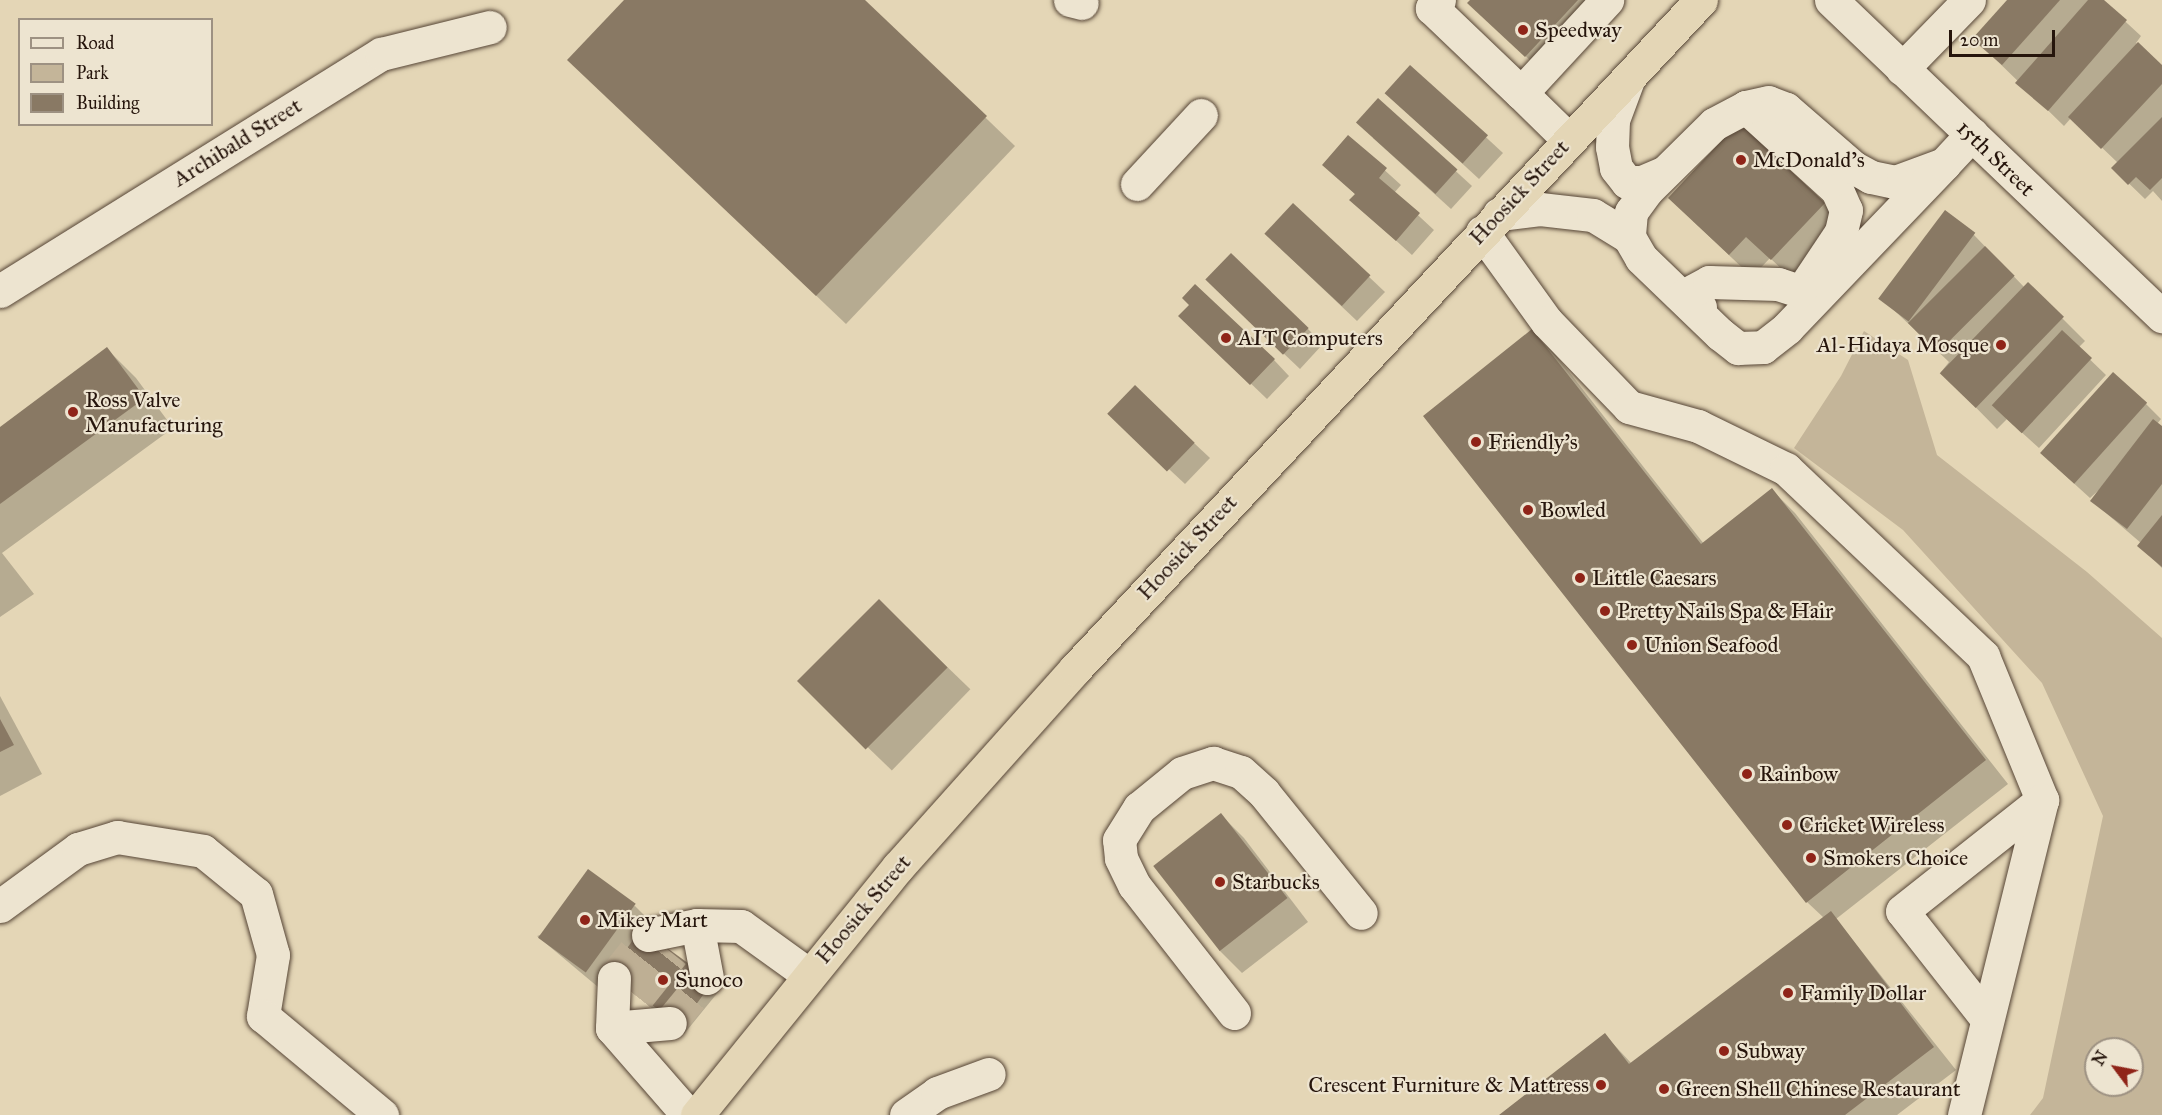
<!DOCTYPE html>
<style>
body{margin:0}
#map{position:relative;width:2162px;height:1115px;overflow:hidden;background:#e4d6b6;font-family:"IM FELL Great Primer",serif}
div>[style]{position:absolute}
[style*='--x']{left:calc(var(--x)*1px);top:calc(var(--y)*1px);width:calc(var(--w)*1px);rotate:calc(var(--a)*1deg)}
.green>*{inset:0;background:#c4b599}
.shadow>*{inset:0;background:#0003;transform-origin:0 0}
.building>*{inset:0;background:#897964;transform-origin:0 0}
.minor-tunnel>*{height:33px;margin-top:-16.5px;transform-origin:0;background:repeating-linear-gradient(90deg,#beaf94 0 33px,transparent 0 49px)}
.roads{filter:drop-shadow(0 0 2px #564536) drop-shadow(0 0 2px #564536)}
.minor>*{height:33px;margin:-16.5px;padding:0 16.5px;transform-origin:16.5px;border-radius:16.5px;background:#ede4d0}
.highway>*{height:33px;margin:-16.5px;padding:0 16.5px;transform-origin:16.5px;border-radius:16.5px;background:#e4d6b6}
.dots>*{width:16px;height:16px;translate:-50% -50%;box-sizing:border-box;border:3px solid #ede4d0;border-radius:50%}
span{translate:-50% -50%;white-space:nowrap;text-align:center;line-height:1.15;-webkit-text-stroke:4.5px #ede4d0;paint-order:stroke}
.poi-label{font-size:22px;color:#26150c}
.left{translate:0 -50%;text-align:left}
.right{translate:-100% -50%;text-align:right}
.street-label{font-size:22px;color:#26150c}
.legend{position:absolute;left:18px;top:18px;width:195px;height:108px;box-sizing:border-box;background:#ede4d0;border:2px solid #9d9182;margin:0;padding:8px 10px;list-style:none;font-size:18px;color:#26150c}
.legend li{display:flex;align-items:center;gap:12px;height:30px}
.legend b{width:30px;border:2px solid #9d9182}
.north{position:absolute;left:2084px;top:1037px;width:60px;height:60px;box-sizing:border-box;background:#ede4d0;border:2px solid #9d9182;border-radius:50%;rotate:302deg;font-size:16px;font-weight:700;line-height:24px;text-align:center;color:#26150c}
.north::after{content:'';display:block;margin:auto;width:21px;height:27px;background:#8f2418;clip-path:polygon(50% 0,100% 100%,50% 72%,0 100%)}
.scale{position:absolute;left:1949px;top:30px;width:106px;height:27px;box-sizing:border-box;border:3px solid #26150c;border-top:0;padding-left:8px;font-size:18px;line-height:21px;white-space:nowrap;color:#26150c;-webkit-text-stroke:4px #ede4d0;paint-order:stroke}
</style>
<div id="map">
<div class="green">
<div style="clip-path:polygon(evenodd,1864px 331px,1908px 360px,1937px 455px,2087px 572px,2162px 638px,2162px 1115px,2030px 1115px,2043px 1098px,2103px 816px,2042px 683px,1903px 530px,1794px 448px,1841px 376px,1864px 331px,2096px 1049px,2132px 1049px,2132px 1085px,2096px 1085px,2096px 1049px)"></div>
</div>
<div class="shadow">
<div style="clip-path:polygon(626px 0,863px 0,1015px 146px,846px 324px,599px 89px)"></div>
<div style="clip-path:polygon(1472px 0,1592px 0,1533px 63px,1469px 3px)"></div>
<div style="clip-path:polygon(2009px 0,2102px 0,2141px 36px,2136px 43px,2162px 67px,2162px 201px,2153px 191px,2145px 199px,2113px 168px,2118px 163px,2071px 118px,2064px 126px,1990px 54px)"></div>
<div style="clip-path:polygon(1410px 67px,1503px 153px,1479px 179px,1402px 108px)"></div>
<div style="clip-path:polygon(1378px 100px,1472px 186px,1451px 209px,1373px 138px)"></div>
<div style="clip-path:polygon(1348px 137px,1401px 185px,1394px 193px,1434px 230px,1412px 255px,1351px 200px,1356px 195px,1324px 165px)"></div>
<div style="clip-path:polygon(1824px 204px,1846px 227px,1795px 282px,1770px 258px,1752px 277px,1693px 221px)"></div>
<div style="clip-path:polygon(1293px 205px,1385px 292px,1357px 321px,1281px 249px)"></div>
<div style="clip-path:polygon(1945px 212px,1974px 235px,2025px 288px,2028px 284px,2085px 341px,2078px 348px,2106px 375px,2039px 448px,2007px 419px,1997px 429px,1941px 372px,1949px 362px,1880px 297px)"></div>
<div style="clip-path:polygon(1223px 296px,1308px 329px,1323px 344px,1300px 369px)"></div>
<div style="clip-path:polygon(1196px 331px,1274px 360px,1289px 376px,1267px 399px)"></div>
<div style="clip-path:polygon(1532px 331px,1555px 354px,1704px 544px,1772px 490px,1795px 513px,2008px 784px,1836px 919px,1956px 1070px,1897px 1115px,1501px 1115px,1605px 1035px,1632px 1064px,1824px 918px,1807px 902px)"></div>
<div style="clip-path:polygon(107px 349px,136px 378px,173px 428px,2px 553px,34px 594px,0 617px,0 429px)"></div>
<div style="clip-path:polygon(2146px 404px,2161px 419px,2157px 424px,2162px 428px,2162px 568px,2139px 546px,2141px 543px,2092px 501px,2101px 488px,2090px 498px,2057px 468px)"></div>
<div style="clip-path:polygon(1126px 429px,1194px 443px,1210px 458px,1185px 484px)"></div>
<div style="left:879px;top:601px;width:127px;height:113px;rotate:44deg"></div>
<div style="clip-path:polygon(0 696px,42px 774px,0 796px)"></div>
<div style="clip-path:polygon(1221px 815px,1244px 838px,1308px 922px,1242px 973px,1219px 950px)"></div>
<div style="clip-path:polygon(635px 906px,650px 921px,642px 932px,719px 991px,684px 1034px,615px 978px,598px 987px,537px 936px)"></div>
</div>
<div class="building">
<div style="clip-path:polygon(624px 0,865px 0,987px 116px,816px 296px,567px 60px)"></div>
<div style="clip-path:polygon(1470px 0,1578px 0,1525px 57px,1467px 3px)"></div>
<div style="clip-path:polygon(2007px 0,2060px 0,2002px 65px,1972px 39px)"></div>
<div style="clip-path:polygon(2088px 0,2104px 0,2127px 20px,2048px 111px,2015px 83px)"></div>
<div style="clip-path:polygon(2138px 42px,2162px 65px,2162px 84px,2101px 149px,2068px 117px)"></div>
<div style="left:1410px;top:65px;width:105px;height:38px;rotate:42deg"></div>
<div style="left:1378px;top:98px;width:107px;height:33px;rotate:42deg"></div>
<div style="clip-path:polygon(2162px 117px,2162px 178px,2150px 190px,2136px 177px,2128px 185px,2111px 168px)"></div>
<div style="clip-path:polygon(1739px 122px,1825px 203px,1771px 260px,1746px 237px,1729px 255px,1668px 198px)"></div>
<div style="clip-path:polygon(1348px 135px,1387px 168px,1379px 178px,1420px 213px,1396px 241px,1349px 200px,1355px 194px,1322px 165px)"></div>
<div style="left:1293px;top:203px;width:106px;height:42px;rotate:43deg"></div>
<div style="left:1945px;top:210px;width:38px;height:111px;rotate:37deg"></div>
<div style="left:1985px;top:246px;width:42px;height:109px;rotate:45deg"></div>
<div style="left:1231px;top:253px;width:108px;height:37px;rotate:44deg"></div>
<div style="left:2028px;top:282px;width:50px;height:127px;rotate:44deg"></div>
<div style="clip-path:polygon(1195px 284px,1275px 359px,1250px 385px,1178px 316px,1189px 305px,1182px 298px)"></div>
<div style="clip-path:polygon(1532px 329px,1701px 544px,1772px 488px,1986px 760px,1806px 903px,1423px 416px)"></div>
<div style="left:2062px;top:330px;width:41px;height:103px;rotate:43deg"></div>
<div style="clip-path:polygon(107px 347px,145px 398px,0 504px,0 427px)"></div>
<div style="left:2113px;top:372px;width:46px;height:109px;rotate:42deg"></div>
<div style="left:1135px;top:385px;width:83px;height:40px;rotate:44deg"></div>
<div style="clip-path:polygon(2153px 419px,2162px 426px,2162px 484px,2127px 529px,2090px 501px)"></div>
<div style="clip-path:polygon(2162px 515px,2162px 567px,2137px 546px)"></div>
<div style="left:879px;top:599px;width:97px;height:116px;rotate:45deg"></div>
<div style="clip-path:polygon(0 719px,14px 745px,0 752px)"></div>
<div style="left:1221px;top:813px;width:108px;height:86px;rotate:52deg"></div>
<div style="left:588px;top:869px;width:59px;height:85px;rotate:36deg"></div>
<div style="clip-path:polygon(1831px 911px,1934px 1047px,1845px 1115px,1499px 1115px,1605px 1033px,1629px 1064px)"></div>
<div style="left:641px;top:929px;width:89px;height:55px;rotate:36deg"></div>
</div>
<div class="minor-tunnel">
<div style="--x:614;--y:978;--w:55;--a:-51.7"></div>
<div style="--x:638;--y:997;--w:56;--a:-51.5"></div>
<div style="--x:670;--y:1023;--w:58;--a:-50.6"></div>
</div>
<div class="roads">
<div class="minor">
<div style="--x:1070;--y:0;--w:12;--a:14"></div>
<div style="--x:1439;--y:0;--w:11;--a:131"></div>
<div style="--x:1432;--y:8;--w:123;--a:43.7"></div>
<div style="--x:1521;--y:93;--w:127;--a:-47.2"></div>
<div style="--x:1831;--y:0;--w:458;--a:43.7"></div>
<div style="--x:1902;--y:69;--w:96;--a:-45.8"></div>
<div style="--x:1629;--y:77;--w:46;--a:110.4"></div>
<div style="--x:1613;--y:120;--w:27;--a:92"></div>
<div style="--x:1612;--y:147;--w:21;--a:79"></div>
<div style="--x:1616;--y:168;--w:18;--a:52"></div>
<div style="--x:1627;--y:182;--w:15;--a:0"></div>
<div style="--x:1642;--y:182;--w:23;--a:-23"></div>
<div style="--x:1521;--y:93;--w:67;--a:44.4"></div>
<div style="--x:1746;--y:107;--w:123;--a:42.4"></div>
<div style="--x:1837;--y:190;--w:22;--a:66"></div>
<div style="--x:1846;--y:210;--w:23;--a:103"></div>
<div style="--x:1841;--y:232;--w:58;--a:123.7"></div>
<div style="--x:1944;--y:164;--w:52;--a:159.8"></div>
<div style="--x:1895;--y:182;--w:25;--a:-168"></div>
<div style="--x:1871;--y:177;--w:21;--a:-151"></div>
<div style="--x:1853;--y:167;--w:89;--a:-139.1"></div>
<div style="--x:1786;--y:109;--w:19;--a:-159"></div>
<div style="--x:1768;--y:102;--w:23;--a:167"></div>
<div style="--x:1746;--y:107;--w:36;--a:152"></div>
<div style="--x:1714;--y:124;--w:94;--a:135.4"></div>
<div style="--x:1647;--y:190;--w:27;--a:126"></div>
<div style="--x:1631;--y:212;--w:25;--a:95"></div>
<div style="--x:1629;--y:237;--w:24;--a:60"></div>
<div style="--x:1641;--y:258;--w:110;--a:43.9"></div>
<div style="--x:1720;--y:334;--w:23;--a:38"></div>
<div style="--x:1738;--y:348;--w:25;--a:-2"></div>
<div style="--x:1763;--y:347;--w:31;--a:-38"></div>
<div style="--x:1787;--y:328;--w:227;--a:-46.2"></div>
<div style="--x:1944;--y:164;--w:41;--a:-47"></div>
<div style="--x:1137;--y:184;--w:94;--a:-47.2"></div>
<div style="--x:1499;--y:214;--w:41;--a:-7"></div>
<div style="--x:1540;--y:209;--w:53;--a:6.5"></div>
<div style="--x:1593;--y:215;--w:42;--a:31.4"></div>
<div style="--x:1482;--y:232;--w:111;--a:54.2"></div>
<div style="--x:1547;--y:322;--w:118;--a:46"></div>
<div style="--x:1629;--y:407;--w:72;--a:15.4"></div>
<div style="--x:1698;--y:426;--w:98;--a:26"></div>
<div style="--x:1786;--y:469;--w:272;--a:43.5"></div>
<div style="--x:1983;--y:656;--w:156;--a:67.7"></div>
<div style="--x:2042;--y:800;--w:325;--a:103.9"></div>
<div style="--x:0;--y:291;--w:449;--a:-31.9"></div>
<div style="--x:381;--y:54;--w:112;--a:-13.9"></div>
<div style="--x:1700;--y:307;--w:20;--a:-147"></div>
<div style="--x:1683;--y:296;--w:30;--a:-28"></div>
<div style="--x:1709;--y:282;--w:69;--a:1.7"></div>
<div style="--x:1778;--y:284;--w:23;--a:18"></div>
<div style="--x:0;--y:906;--w:97;--a:-36.2"></div>
<div style="--x:78;--y:849;--w:41;--a:-17.1"></div>
<div style="--x:117;--y:837;--w:87;--a:9.2"></div>
<div style="--x:203;--y:851;--w:68;--a:39.1"></div>
<div style="--x:256;--y:894;--w:63;--a:74.4"></div>
<div style="--x:273;--y:955;--w:62;--a:99.3"></div>
<div style="--x:263;--y:1016;--w:155;--a:39.8"></div>
<div style="--x:697;--y:925;--w:54;--a:79.3"></div>
<div style="--x:648;--y:935;--w:50;--a:-11.5"></div>
<div style="--x:697;--y:925;--w:44;--a:1.3"></div>
<div style="--x:741;--y:926;--w:84;--a:35.8"></div>
<div style="--x:614;--y:978;--w:50;--a:92.3"></div>
<div style="--x:612;--y:1028;--w:116;--a:48.9"></div>
<div style="--x:1234;--y:1013;--w:162;--a:-128"></div>
<div style="--x:1134;--y:885;--w:30;--a:-116"></div>
<div style="--x:1121;--y:858;--w:18;--a:-96"></div>
<div style="--x:1119;--y:840;--w:38;--a:-58"></div>
<div style="--x:1139;--y:808;--w:55;--a:-39.1"></div>
<div style="--x:1182;--y:773;--w:33;--a:-18"></div>
<div style="--x:1213;--y:763;--w:29;--a:18"></div>
<div style="--x:1241;--y:772;--w:31;--a:42"></div>
<div style="--x:1264;--y:793;--w:154;--a:51.1"></div>
<div style="--x:1987;--y:1019;--w:137;--a:-128.2"></div>
<div style="--x:1902;--y:911;--w:179;--a:-38.4"></div>
<div style="--x:612;--y:1028;--w:58;--a:-4.9"></div>
<div style="--x:906;--y:1115;--w:38;--a:-35"></div>
<div style="--x:937;--y:1093;--w:55;--a:-20.1"></div>
</div>
<div class="highway">
<div style="--x:697;--y:1115;--w:319;--a:-51"></div>
<div style="--x:898;--y:867;--w:266;--a:-48.2"></div>
<div style="--x:1075;--y:669;--w:916;--a:-46.9"></div>
</div>
</div>
<div class="dots">
<div style="left:1523px;top:30px;background:#8f2418"></div>
<div style="left:1741px;top:160px;background:#8f2418"></div>
<div style="left:1226px;top:338px;background:#8f2418"></div>
<div style="left:2001px;top:345px;background:#8f2418"></div>
<div style="left:73px;top:412px;background:#8f2418"></div>
<div style="left:1476px;top:442px;background:#8f2418"></div>
<div style="left:1528px;top:510px;background:#8f2418"></div>
<div style="left:1580px;top:578px;background:#8f2418"></div>
<div style="left:1605px;top:611px;background:#8f2418"></div>
<div style="left:1632px;top:645px;background:#8f2418"></div>
<div style="left:1747px;top:774px;background:#8f2418"></div>
<div style="left:1787px;top:825px;background:#8f2418"></div>
<div style="left:1811px;top:858px;background:#8f2418"></div>
<div style="left:1220px;top:882px;background:#8f2418"></div>
<div style="left:585px;top:920px;background:#8f2418"></div>
<div style="left:663px;top:980px;background:#8f2418"></div>
<div style="left:1788px;top:993px;background:#8f2418"></div>
<div style="left:1724px;top:1051px;background:#8f2418"></div>
<div style="left:1601px;top:1085px;background:#8f2418"></div>
<div style="left:1664px;top:1089px;background:#8f2418"></div>
</div>
<div class="poi-label">
<span class="left" style="left:1535px;top:30px">Speedway</span>
<span class="left" style="left:1753px;top:160px">McDonald's</span>
<span class="left" style="left:1238px;top:338px">AIT Computers</span>
<span class="right" style="left:1989px;top:345px">Al-Hidaya Mosque</span>
<span class="left" style="left:85px;top:412px">Ross Valve<br>Manufacturing</span>
<span class="left" style="left:1488px;top:442px">Friendly's</span>
<span class="left" style="left:1540px;top:510px">Bowled</span>
<span class="left" style="left:1592px;top:578px">Little Caesars</span>
<span class="left" style="left:1617px;top:611px">Pretty Nails Spa &amp; Hair</span>
<span class="left" style="left:1644px;top:645px">Union Seafood</span>
<span class="left" style="left:1759px;top:774px">Rainbow</span>
<span class="left" style="left:1799px;top:825px">Cricket Wireless</span>
<span class="left" style="left:1823px;top:858px">Smokers Choice</span>
<span class="left" style="left:1232px;top:882px">Starbucks</span>
<span class="left" style="left:597px;top:920px">Mikey Mart</span>
<span class="left" style="left:675px;top:980px">Sunoco</span>
<span class="left" style="left:1800px;top:993px">Family Dollar</span>
<span class="left" style="left:1736px;top:1051px">Subway</span>
<span class="right" style="left:1589px;top:1085px">Crescent Furniture &amp; Mattress</span>
<span class="left" style="left:1676px;top:1089px">Green Shell Chinese Restaurant</span>
</div>
<div class="street-label">
<span style="left:237px;top:142px;rotate:-32deg">Archibald Street</span>
<span style="left:1996px;top:158px;rotate:44deg">15th Street</span>
<span style="left:1519px;top:192px;rotate:-47deg">Hoosick Street</span>
<span style="left:1187px;top:547px;rotate:-47deg">Hoosick Street</span>
<span style="left:863px;top:909px;rotate:-50deg">Hoosick Street</span>
</div>
<ul class="legend">
<li><b style="height:8px;background:#ede4d0"></b>Road</li>
<li><b style="height:16px;background:#c4b599"></b>Park</li>
<li><b style="height:16px;background:#897964"></b>Building</li>
</ul>
<div class="north">N</div>
<div class="scale">20 m</div>
</div>
